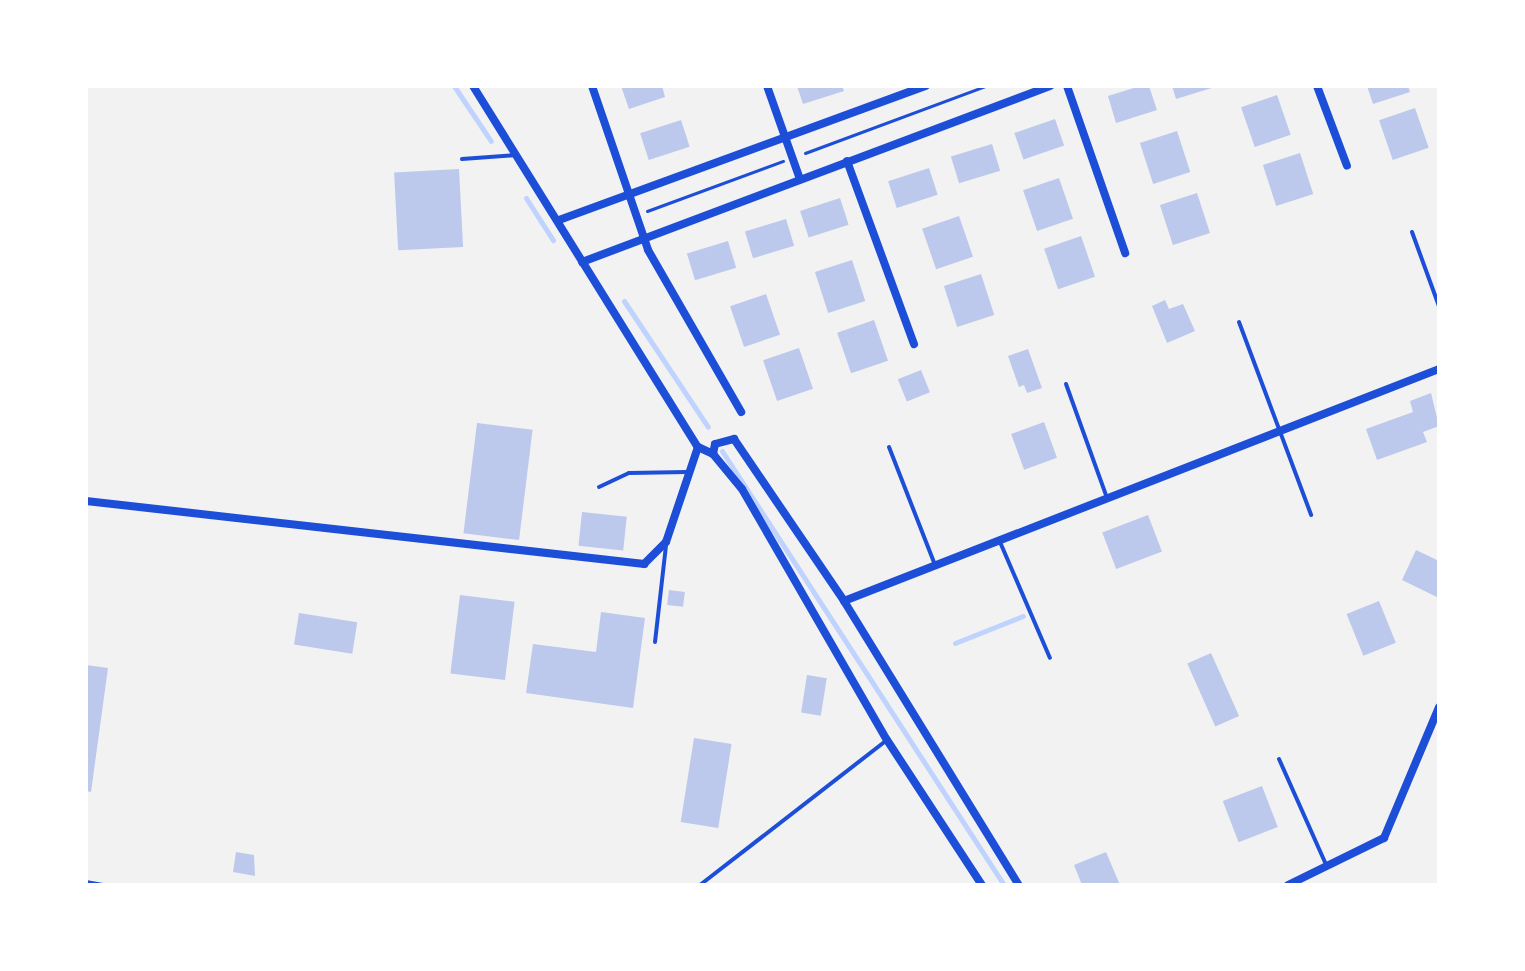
<!DOCTYPE html>
<style>
body{margin:0}
#map{position:relative;width:1525px;height:971px;overflow:hidden;background:#f2f2f2;font-family:Barlow,sans-serif}
div>[style]{position:absolute}
[style*='--x']{left:calc(var(--x)*1px);top:calc(var(--y)*1px);width:calc(var(--w)*1px);rotate:calc(var(--a)*1deg)}
.stream>*{height:5px;margin:-2.5px;padding:0 2.5px;transform-origin:2.5px;border-radius:2.5px;background:#bfd3fe}
.building>*{inset:0;background:#bdc9ec;transform-origin:0 0}
.path>*{height:3px;margin:-1.5px;padding:0 1.5px;transform-origin:1.5px;border-radius:1.5px;background:#1d4ed8}
.service>*{height:4px;margin:-2px;padding:0 2px;transform-origin:2px;border-radius:2px;background:#1d4ed8}
.minor>*{height:8px;margin:-4px;padding:0 4px;transform-origin:4px;border-radius:4px;background:#1d4ed8}
span{translate:-50% -50%;white-space:nowrap;text-align:center;line-height:1.15;-webkit-text-stroke:8px #fff;paint-order:stroke}
.frame{position:absolute;inset:0;border:88px solid #fff;pointer-events:none}
</style>
<div id="map">
<div class="stream">
<div style="--x:454;--y:86;--w:66;--a:56.1"></div>
<div style="--x:526;--y:198;--w:50;--a:57.3"></div>
<div style="--x:624;--y:301;--w:151;--a:56.3"></div>
<div style="--x:722;--y:451;--w:518;--a:56.99"></div>
<div style="--x:955;--y:643;--w:73;--a:-21.7"></div>
</div>
<div class="building">
<div style="clip-path:polygon(621px 86px,662px 86px,665px 97px,629px 109px)"></div>
<div style="clip-path:polygon(797px 86px,842px 86px,844px 91px,803px 104px)"></div>
<div style="clip-path:polygon(1140px 86px,1149px 86px,1157px 110px,1116px 123px,1108px 96px)"></div>
<div style="clip-path:polygon(1172px 86px,1215px 86px,1215px 87px,1176px 99px)"></div>
<div style="clip-path:polygon(1367px 86px,1408px 86px,1410px 92px,1373px 104px)"></div>
<div style="left:1277px;top:95px;width:42px;height:38px;rotate:71deg"></div>
<div style="left:1415px;top:108px;width:42px;height:38px;rotate:71deg"></div>
<div style="left:1055px;top:119px;width:28px;height:43px;rotate:71deg"></div>
<div style="left:681px;top:120px;width:28px;height:43px;rotate:72deg"></div>
<div style="left:1177px;top:131px;width:43px;height:39px;rotate:72deg"></div>
<div style="left:992px;top:144px;width:28px;height:43px;rotate:73deg"></div>
<div style="left:1300px;top:153px;width:43px;height:39px;rotate:72deg"></div>
<div style="left:929px;top:168px;width:28px;height:43px;rotate:72deg"></div>
<div style="left:459px;top:169px;width:78px;height:65px;rotate:87deg"></div>
<div style="left:1059px;top:178px;width:43px;height:38px;rotate:71deg"></div>
<div style="left:1197px;top:193px;width:42px;height:39px;rotate:72deg"></div>
<div style="left:840px;top:198px;width:28px;height:42px;rotate:72deg"></div>
<div style="left:959px;top:216px;width:43px;height:39px;rotate:71deg"></div>
<div style="left:786px;top:219px;width:28px;height:43px;rotate:73deg"></div>
<div style="left:1081px;top:236px;width:43px;height:39px;rotate:71deg"></div>
<div style="left:728px;top:241px;width:28px;height:43px;rotate:73deg"></div>
<div style="left:852px;top:260px;width:43px;height:39px;rotate:72deg"></div>
<div style="left:981px;top:274px;width:43px;height:39px;rotate:72deg"></div>
<div style="left:766px;top:294px;width:43px;height:38px;rotate:71deg"></div>
<div style="clip-path:polygon(1165px 300px,1169px 309px,1183px 304px,1195px 331px,1167px 343px,1152px 306px)"></div>
<div style="left:874px;top:320px;width:43px;height:39px;rotate:71deg"></div>
<div style="left:799px;top:348px;width:43px;height:38px;rotate:71deg"></div>
<div style="clip-path:polygon(1028px 349px,1042px 388px,1027px 393px,1024px 385px,1019px 387px,1008px 356px)"></div>
<div style="left:921px;top:370px;width:24px;height:25px;rotate:68deg"></div>
<div style="clip-path:polygon(1431px 393px,1439px 426px,1423px 432px,1427px 442px,1377px 460px,1366px 429px,1413px 412px,1410px 401px)"></div>
<div style="left:1044px;top:422px;width:38px;height:35px;rotate:70deg"></div>
<div style="left:477px;top:423px;width:56px;height:111px;rotate:7deg"></div>
<div style="left:582px;top:512px;width:45px;height:34px;rotate:6deg"></div>
<div style="left:1148px;top:515px;width:39px;height:49px;rotate:69deg"></div>
<div style="clip-path:polygon(1416px 550px,1439px 561px,1439px 598px,1402px 580px)"></div>
<div style="left:669px;top:590px;width:16px;height:15px;rotate:7deg"></div>
<div style="left:460px;top:595px;width:55px;height:79px;rotate:7deg"></div>
<div style="left:1379px;top:601px;width:45px;height:35px;rotate:68deg"></div>
<div style="clip-path:polygon(601px 612px,645px 618px,633px 708px,526px 693px,533px 644px,596px 652px)"></div>
<div style="left:299px;top:613px;width:59px;height:32px;rotate:9deg"></div>
<div style="left:1211px;top:653px;width:69px;height:26px;rotate:66deg"></div>
<div style="clip-path:polygon(86px 665px,108px 668px,91px 792px,86px 791px)"></div>
<div style="left:807px;top:675px;width:20px;height:38px;rotate:9deg"></div>
<div style="left:694px;top:738px;width:38px;height:85px;rotate:9deg"></div>
<div style="left:1262px;top:786px;width:44px;height:42px;rotate:69deg"></div>
<div style="clip-path:polygon(236px 852px,254px 855px,255px 876px,233px 872px)"></div>
<div style="clip-path:polygon(1106px 852px,1120px 885px,1082px 885px,1074px 865px)"></div>
</div>
<div class="path">
<div style="--x:805;--y:153;--w:192;--a:-20.4"></div>
<div style="--x:647;--y:211;--w:145;--a:-20.2"></div>
</div>
<div class="service">
<div style="--x:462;--y:159;--w:54;--a:-4.2"></div>
<div style="--x:1412;--y:232;--w:79;--a:70"></div>
<div style="--x:1239;--y:322;--w:206;--a:69.5"></div>
<div style="--x:1066;--y:384;--w:121;--a:70.2"></div>
<div style="--x:889;--y:447;--w:127;--a:68.7"></div>
<div style="--x:599;--y:487;--w:33;--a:-25"></div>
<div style="--x:629;--y:473;--w:58;--a:-1"></div>
<div style="--x:1000;--y:542;--w:126;--a:66.7"></div>
<div style="--x:655;--y:642;--w:98;--a:-83.5"></div>
<div style="--x:1279;--y:759;--w:118;--a:66"></div>
<div style="--x:86;--y:882;--w:17;--a:10"></div>
<div style="--x:700;--y:885;--w:237;--a:-37.8"></div>
</div>
<div class="minor">
<div style="--x:473;--y:86;--w:425;--a:58.1"></div>
<div style="--x:698;--y:447;--w:17;--a:25"></div>
<div style="--x:713;--y:454;--w:10;--a:-79"></div>
<div style="--x:715;--y:444;--w:20;--a:-15"></div>
<div style="--x:734;--y:439;--w:196;--a:55.8"></div>
<div style="--x:844;--y:601;--w:334;--a:58.4"></div>
<div style="--x:592;--y:86;--w:173;--a:71.1"></div>
<div style="--x:648;--y:250;--w:187;--a:60.1"></div>
<div style="--x:767;--y:86;--w:99;--a:70.5"></div>
<div style="--x:1067;--y:86;--w:177;--a:70.8"></div>
<div style="--x:1317;--y:86;--w:85;--a:69.4"></div>
<div style="--x:847;--y:161;--w:195;--a:69.9"></div>
<div style="--x:559;--y:220;--w:391;--a:-20.1"></div>
<div style="--x:582;--y:262;--w:500;--a:-20.6"></div>
<div style="--x:713;--y:454;--w:45;--a:50.4"></div>
<div style="--x:742;--y:489;--w:290;--a:60"></div>
<div style="--x:887;--y:740;--w:173;--a:56.8"></div>
<div style="--x:86;--y:501;--w:562;--a:6.44"></div>
<div style="--x:644;--y:564;--w:31;--a:-45"></div>
<div style="--x:666;--y:542;--w:100;--a:-71.4"></div>
<div style="--x:844;--y:601;--w:639;--a:-21.3"></div>
<div style="--x:1288;--y:885;--w:107;--a:-26.1"></div>
<div style="--x:1384;--y:838;--w:142;--a:-67.2"></div>
</div>
<div class="frame"></div>
</div>
